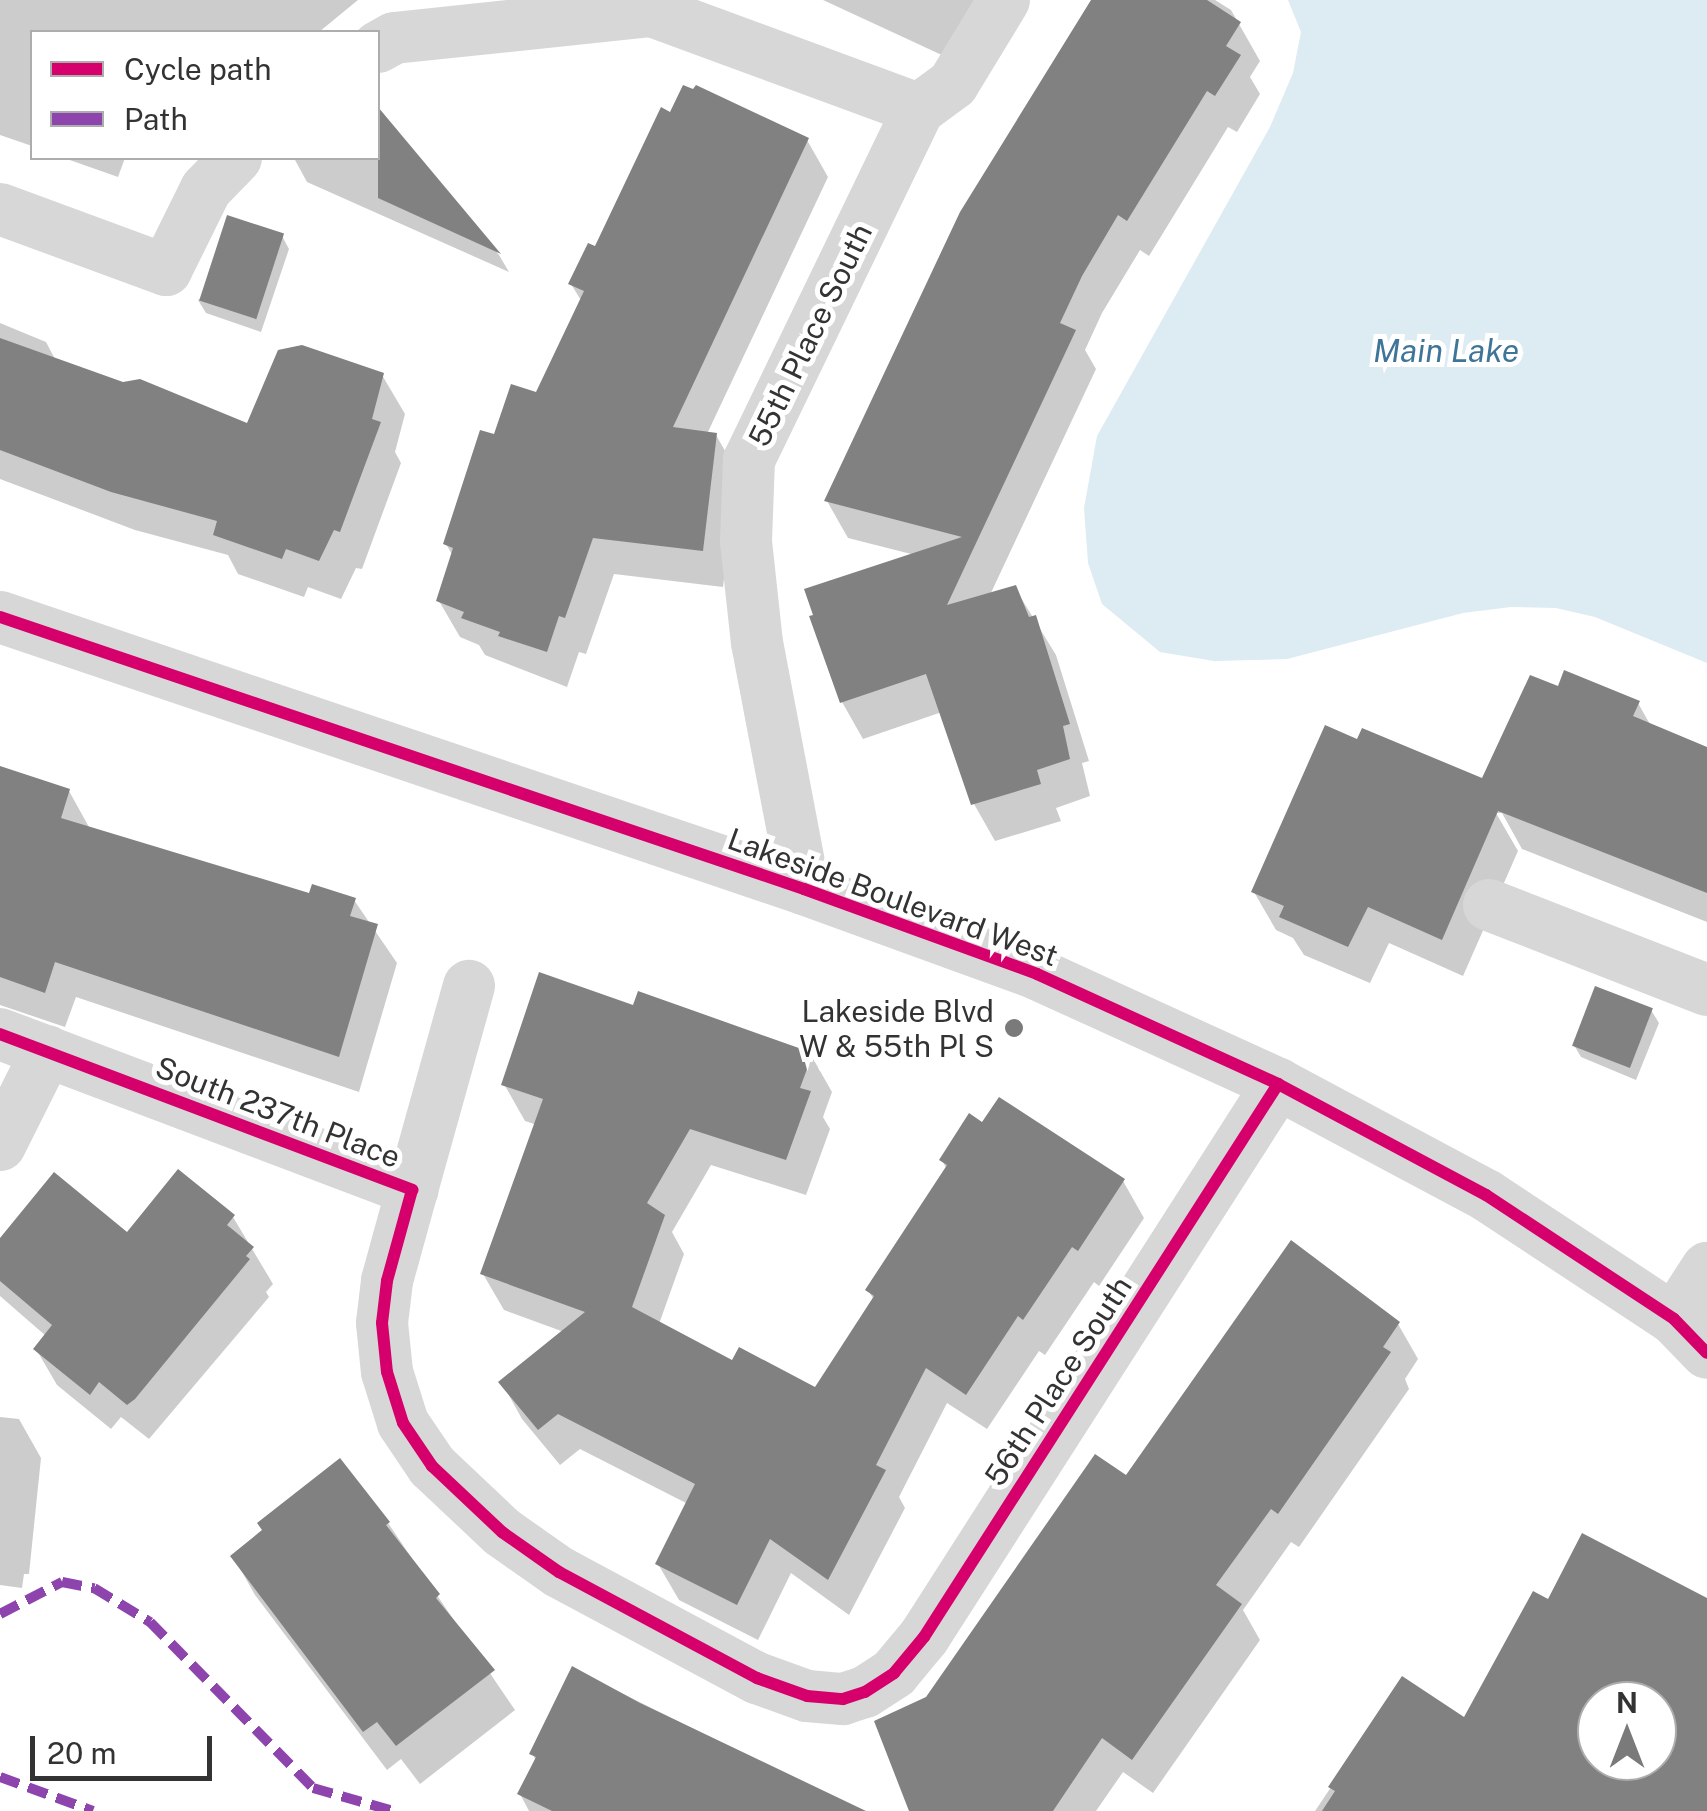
<!DOCTYPE html>
<style>
body{margin:0}
#map{position:relative;width:1707px;height:1811px;overflow:hidden;background:#fff;font-family:"Public Sans",sans-serif}
div>[style]{position:absolute}
[style*='--x']{left:calc(var(--x)*1px);top:calc(var(--y)*1px);width:calc(var(--w)*1px);rotate:calc(var(--a)*1deg)}
.water>*{inset:0;background:#ddebf3}
.shadow>*{inset:0;background:#0003}
.building>*{inset:0;background:#818181;transform-origin:0 0}
.street>*{height:52px;margin:-26px;padding:0 26px;transform-origin:26px;border-radius:26px;background:#d7d7d7}
.quiet>*{height:10px;margin-top:-5px;transform-origin:0;background:repeating-linear-gradient(90deg,#8e44ad 0 20px,transparent 0 30px)}
.cycleway>*{height:12px;margin:-6px;padding:0 6px;transform-origin:6px;border-radius:6px;background:#d6006c}
.dots>*{width:28px;height:28px;translate:-50% -50%;box-sizing:border-box;border:5px solid #fff;border-radius:50%}
span{translate:-50% -50%;white-space:nowrap;text-align:center;line-height:1.15;-webkit-text-stroke:10px #fff;paint-order:stroke}
.street-label{font-size:30px;color:#333}
.poi-label{font-size:30px;color:#333}
.right{translate:-100% -50%;text-align:right}
.water-label{font-size:32px;color:#3f7597;font-style:italic}
.legend{position:absolute;left:30px;top:30px;width:350px;height:130px;box-sizing:border-box;background:#fff;border:2px solid #adadad;margin:0;padding:12px 18px;list-style:none;font-size:30px;color:#333}
.legend li{display:flex;align-items:center;gap:20px;height:50px}
.legend b{width:50px;border:2px solid #adadad}
.north{position:absolute;left:1577px;top:1681px;width:100px;height:100px;box-sizing:border-box;background:#fff;border:2px solid #adadad;border-radius:50%;rotate:0deg;font-size:28px;font-weight:700;line-height:40px;text-align:center;color:#333}
.north::after{content:'';display:block;margin:auto;width:35px;height:45px;background:#7a7a7a;clip-path:polygon(50% 0,100% 100%,50% 72%,0 100%)}
.scale{position:absolute;left:30px;top:1736px;width:182px;height:45px;box-sizing:border-box;border:5px solid #333;border-top:0;padding-left:12px;font-size:30px;line-height:35px;white-space:nowrap;color:#333;-webkit-text-stroke:8px #fff;paint-order:stroke}
</style>
<div id="map">
<div class="water">
<div style="clip-path:polygon(1288px 0,1707px 0,1707px 663px,1595px 617px,1556px 608px,1511px 607px,1463px 613px,1287px 659px,1214px 661px,1160px 652px,1102px 604px,1088px 563px,1084px 508px,1097px 436px,1270px 127px,1293px 73px,1301px 32px)"></div>
</div>
<div class="shadow">
<div style="clip-path:polygon(0 0,358px 0,319px 32px,32px 32px,32px 146px,0 135px)"></div>
<div style="clip-path:polygon(823px 0,1004px 0,972px 69px)"></div>
<div style="clip-path:polygon(1094px 0,1215px 0,1231px 10px,1260px 61px,1250px 77px,1260px 94px,1237px 132px,1228px 127px,1149px 256px,1140px 250px,1102px 313px,1085px 350px,1096px 369px,990px 595px,1015px 588px,1056px 655px,1089px 761px,1082px 763px,1090px 796px,1056px 808px,1061px 821px,995px 841px,974px 804px,942px 712px,863px 739px,842px 702px,915px 555px,848px 538px,827px 501px)"></div>
<div style="clip-path:polygon(378px 111px,499px 255px,509px 272px,307px 182px,295px 160px,298px 158px,378px 158px)"></div>
<div style="clip-path:polygon(807px 140px,828px 177px,707px 434px,716px 435px,737px 472px,723px 587px,614px 574px,586px 654px,579px 652px,567px 687px,485px 655px,479px 645px,460px 637px,439px 601px,453px 556px,446px 544px,496px 437px,537px 396px,582px 302px,571px 284px,596px 249px)"></div>
<div style="clip-path:polygon(64px 158px,125px 158px,118px 177px)"></div>
<div style="clip-path:polygon(282px 236px,289px 249px,261px 332px,206px 313px,198px 300px)"></div>
<div style="clip-path:polygon(0 323px,46px 342px,56px 361px,249px 427px,382px 375px,405px 414px,395px 452px,401px 463px,362px 569px,356px 568px,341px 599px,308px 587px,304px 597px,238px 574px,228px 555px,135px 530px,0 479px)"></div>
<div style="clip-path:polygon(1559px 689px,1638px 703px,1651px 726px,1707px 749px,1707px 922px,1522px 849px,1502px 813px,1496px 813px,1518px 851px,1463px 976px,1389px 943px,1370px 983px,1304px 955px,1293px 938px,1276px 930px,1254px 892px,1358px 742px,1483px 781px)"></div>
<div style="clip-path:polygon(0 768px,69px 791px,89px 827px,311px 896px,354px 900px,397px 963px,359px 1092px,76px 997px,65px 1027px,0 1005px)"></div>
<div style="clip-path:polygon(635px 1008px,811px 1055px,832px 1092px,823px 1117px,830px 1129px,806px 1195px,711px 1165px,672px 1232px,684px 1254px,659px 1324px,733px 1363px,816px 1390px,874px 1300px,868px 1290px,947px 1170px,942px 1160px,983px 1126px,1123px 1181px,1144px 1218px,1099px 1286px,1094px 1282px,1045px 1355px,1039px 1351px,987px 1429px,947px 1403px,899px 1497px,905px 1508px,849px 1615px,791px 1573px,758px 1640px,679px 1600px,658px 1564px,688px 1504px,580px 1449px,560px 1465px,522px 1419px,502px 1383px,564px 1332px,504px 1310px,483px 1274px,537px 1125px,525px 1121px,504px 1084px)"></div>
<div style="clip-path:polygon(1651px 1010px,1659px 1023px,1636px 1080px,1581px 1057px,1574px 1045px)"></div>
<div style="clip-path:polygon(233px 1217px,273px 1284px,266px 1292px,269px 1297px,149px 1439px,121px 1417px,111px 1429px,57px 1385px,36px 1349px,46px 1336px,0 1296px,0 1242px,127px 1236px)"></div>
<div style="clip-path:polygon(1398px 1324px,1418px 1359px,1405px 1379px,1409px 1389px,1299px 1547px,1291px 1542px,1243px 1610px,1260px 1640px,1153px 1793px,1123px 1772px,1096px 1811px,912px 1811px,927px 1699px,1127px 1479px)"></div>
<div style="clip-path:polygon(0 1417px,19px 1419px,41px 1458px,29px 1574px,24px 1574px,22px 1588px,0 1585px)"></div>
<div style="clip-path:polygon(339px 1462px,388px 1523px,515px 1710px,420px 1784px,401px 1759px,387px 1770px,255px 1595px,233px 1556px)"></div>
<div style="clip-path:polygon(evenodd,1707px 1601px,1707px 1811px,1315px 1811px,1403px 1680px,1465px 1720px,1549px 1602px,1707px 1601px,1597px 1701px,1657px 1701px,1657px 1761px,1597px 1761px,1597px 1701px)"></div>
<div style="clip-path:polygon(573px 1669px,813px 1788px,826px 1811px,529px 1811px,520px 1794px,536px 1761px,532px 1753px)"></div>
</div>
<div class="building">
<div style="clip-path:polygon(1091px 0,1207px 0,1241px 22px,1226px 46px,1241px 55px,1215px 96px,1207px 91px,1127px 221px,1118px 215px,1082px 276px,1060px 323px,1076px 330px,947px 605px,1016px 585px,1029px 617px,1036px 615px,1070px 724px,1063px 726px,1070px 759px,1037px 770px,1041px 784px,971px 805px,926px 674px,840px 703px,809px 616px,813px 615px,804px 589px,962px 537px,824px 501px,960px 212px)"></div>
<div style="clip-path:polygon(683px 85px,693px 89px,696px 85px,809px 138px,673px 427px,717px 433px,703px 551px,593px 538px,565px 618px,559px 616px,547px 652px,498px 636px,500px 632px,461px 618px,464px 612px,436px 601px,453px 548px,443px 544px,480px 430px,494px 434px,511px 384px,536px 392px,584px 291px,568px 284px,588px 243px,595px 246px,661px 107px,670px 112px)"></div>
<div style="clip-path:polygon(378px 107px,501px 254px,378px 198px)"></div>
<div style="left:227px;top:215px;width:60px;height:90px;rotate:18deg"></div>
<div style="clip-path:polygon(0 338px,123px 382px,140px 379px,247px 423px,278px 350px,302px 345px,384px 373px,372px 419px,381px 422px,340px 532px,334px 530px,319px 561px,286px 549px,282px 559px,213px 535px,217px 521px,111px 492px,0 450px)"></div>
<div style="clip-path:polygon(1564px 670px,1640px 701px,1633px 716px,1707px 747px,1707px 893px,1498px 811px,1442px 940px,1368px 907px,1348px 947px,1279px 917px,1284px 906px,1251px 892px,1325px 725px,1357px 739px,1362px 728px,1482px 778px,1530px 675px,1558px 686px)"></div>
<div style="clip-path:polygon(0 766px,70px 789px,61px 818px,309px 893px,312px 884px,356px 898px,350px 916px,378px 924px,339px 1057px,55px 962px,45px 993px,0 977px)"></div>
<div style="clip-path:polygon(539px 972px,633px 1005px,638px 991px,813px 1053px,800px 1088px,811px 1091px,786px 1160px,690px 1129px,647px 1203px,665px 1215px,632px 1307px,732px 1360px,739px 1347px,815px 1387px,874px 1296px,865px 1290px,947px 1165px,939px 1160px,969px 1113px,982px 1122px,999px 1097px,1125px 1179px,1078px 1251px,1072px 1247px,1023px 1320px,1018px 1316px,966px 1395px,926px 1368px,876px 1465px,886px 1470px,828px 1580px,770px 1539px,737px 1605px,655px 1564px,695px 1484px,558px 1414px,538px 1430px,498px 1382px,585px 1312px,480px 1274px,543px 1099px,501px 1085px)"></div>
<div style="left:1595px;top:986px;width:62px;height:64px;rotate:21deg"></div>
<div style="clip-path:polygon(178px 1169px,235px 1215px,227px 1225px,254px 1247px,246px 1256px,250px 1259px,135px 1399px,127px 1405px,99px 1382px,90px 1395px,33px 1349px,52px 1325px,0 1281px,0 1238px,54px 1172px,127px 1232px)"></div>
<div style="clip-path:polygon(1291px 1240px,1400px 1322px,1383px 1347px,1391px 1352px,1278px 1514px,1271px 1509px,1216px 1585px,1242px 1604px,1132px 1760px,1102px 1738px,1053px 1811px,909px 1811px,874px 1721px,926px 1697px,1095px 1454px,1126px 1475px)"></div>
<div style="clip-path:polygon(340px 1458px,390px 1522px,386px 1525px,440px 1594px,436px 1598px,495px 1670px,396px 1746px,377px 1722px,363px 1732px,230px 1556px,262px 1530px,257px 1523px)"></div>
<div style="clip-path:polygon(evenodd,1582px 1533px,1707px 1598px,1707px 1811px,1322px 1811px,1335px 1791px,1328px 1787px,1402px 1676px,1464px 1717px,1533px 1591px,1548px 1599px,1582px 1533px,1597px 1701px,1657px 1701px,1657px 1761px,1597px 1761px,1597px 1701px)"></div>
<div style="clip-path:polygon(572px 1666px,640px 1703px,866px 1811px,552px 1811px,517px 1794px,536px 1757px,529px 1754px)"></div>
</div>
<div class="street">
<div style="--x:378;--y:47;--w:18;--a:-29"></div>
<div style="--x:394;--y:38;--w:259;--a:-6"></div>
<div style="--x:652;--y:11;--w:284;--a:20.2"></div>
<div style="--x:0;--y:209;--w:177;--a:20.2"></div>
<div style="--x:166;--y:270;--w:90;--a:-63.7"></div>
<div style="--x:206;--y:189;--w:43;--a:-45.9"></div>
<div style="--x:0;--y:617;--w:849;--a:18.69"></div>
<div style="--x:804;--y:889;--w:248;--a:20"></div>
<div style="--x:1037;--y:974;--w:265;--a:24.5"></div>
<div style="--x:1278;--y:1084;--w:236;--a:28.1"></div>
<div style="--x:1486;--y:1195;--w:225;--a:33.4"></div>
<div style="--x:1674;--y:1319;--w:47;--a:45.9"></div>
<div style="--x:804;--y:889;--w:250;--a:-100.8"></div>
<div style="--x:757;--y:643;--w:103;--a:-96.2"></div>
<div style="--x:746;--y:541;--w:81;--a:-87.9"></div>
<div style="--x:749;--y:460;--w:390;--a:-64.2"></div>
<div style="--x:919;--y:109;--w:42;--a:-36.3"></div>
<div style="--x:953;--y:84;--w:98;--a:-58.7"></div>
<div style="--x:1489;--y:905;--w:234;--a:21.3"></div>
<div style="--x:0;--y:1034;--w:441;--a:20.7"></div>
<div style="--x:412;--y:1190;--w:94;--a:105.4"></div>
<div style="--x:387;--y:1281;--w:42;--a:96.8"></div>
<div style="--x:382;--y:1323;--w:49;--a:84.2"></div>
<div style="--x:387;--y:1372;--w:53;--a:72.6"></div>
<div style="--x:403;--y:1423;--w:52;--a:56"></div>
<div style="--x:432;--y:1466;--w:96;--a:43.3"></div>
<div style="--x:502;--y:1532;--w:70;--a:35.1"></div>
<div style="--x:559;--y:1572;--w:225;--a:28.2"></div>
<div style="--x:757;--y:1678;--w:53;--a:19.8"></div>
<div style="--x:807;--y:1696;--w:36;--a:5"></div>
<div style="--x:843;--y:1699;--w:23;--a:-18"></div>
<div style="--x:865;--y:1692;--w:35;--a:-33"></div>
<div style="--x:894;--y:1673;--w:47;--a:-50.2"></div>
<div style="--x:924;--y:1637;--w:657;--a:-57.37"></div>
<div style="--x:0;--y:1145;--w:105;--a:-63.4"></div>
<div style="--x:412;--y:1190;--w:212;--a:-74.4"></div>
<div style="--x:1674;--y:1319;--w:61;--a:-57.1"></div>
</div>
<div class="quiet">
<div style="--x:0;--y:1614;--w:70;--a:-27.3"></div>
<div style="--x:62;--y:1582;--w:33;--a:11"></div>
<div style="--x:94;--y:1588;--w:66;--a:31.3"></div>
<div style="--x:150;--y:1622;--w:233;--a:45.5"></div>
<div style="--x:313;--y:1788;--w:83;--a:16"></div>
<div style="--x:0;--y:1777;--w:99;--a:20.1"></div>
</div>
<div class="cycleway">
<div style="--x:0;--y:617;--w:849;--a:18.69"></div>
<div style="--x:804;--y:889;--w:248;--a:20"></div>
<div style="--x:1037;--y:974;--w:265;--a:24.5"></div>
<div style="--x:1278;--y:1084;--w:236;--a:28.1"></div>
<div style="--x:1486;--y:1195;--w:225;--a:33.4"></div>
<div style="--x:1674;--y:1319;--w:47;--a:45.9"></div>
<div style="--x:0;--y:1034;--w:441;--a:20.7"></div>
<div style="--x:412;--y:1190;--w:94;--a:105.4"></div>
<div style="--x:387;--y:1281;--w:42;--a:96.8"></div>
<div style="--x:382;--y:1323;--w:49;--a:84.2"></div>
<div style="--x:387;--y:1372;--w:53;--a:72.6"></div>
<div style="--x:403;--y:1423;--w:52;--a:56"></div>
<div style="--x:432;--y:1466;--w:96;--a:43.3"></div>
<div style="--x:502;--y:1532;--w:70;--a:35.1"></div>
<div style="--x:559;--y:1572;--w:225;--a:28.2"></div>
<div style="--x:757;--y:1678;--w:53;--a:19.8"></div>
<div style="--x:807;--y:1696;--w:36;--a:5"></div>
<div style="--x:843;--y:1699;--w:23;--a:-18"></div>
<div style="--x:865;--y:1692;--w:35;--a:-33"></div>
<div style="--x:894;--y:1673;--w:47;--a:-50.2"></div>
<div style="--x:924;--y:1637;--w:657;--a:-57.37"></div>
</div>
<div class="dots">
<div style="left:1014px;top:1028px;background:#7a7a7a"></div>
</div>
<div class="street-label">
<span style="left:810px;top:335px;rotate:-64deg">55th Place South</span>
<span style="left:893px;top:897px;rotate:20deg">Lakeside Boulevard West</span>
<span style="left:278px;top:1112px;rotate:21deg">South 237th Place</span>
<span style="left:1058px;top:1381px;rotate:-57deg">56th Place South</span>
</div>
<div class="poi-label">
<span class="right" style="left:994px;top:1028px">Lakeside Blvd<br>W &amp; 55th Pl S</span>
</div>
<div class="water-label">
<span style="left:1446px;top:351px">Main Lake</span>
</div>
<ul class="legend">
<li><b style="height:12px;background:#d6006c"></b>Cycle path</li>
<li><b style="height:12px;background:#8e44ad"></b>Path</li>
</ul>
<div class="north">N</div>
<div class="scale">20 m</div>
</div>
